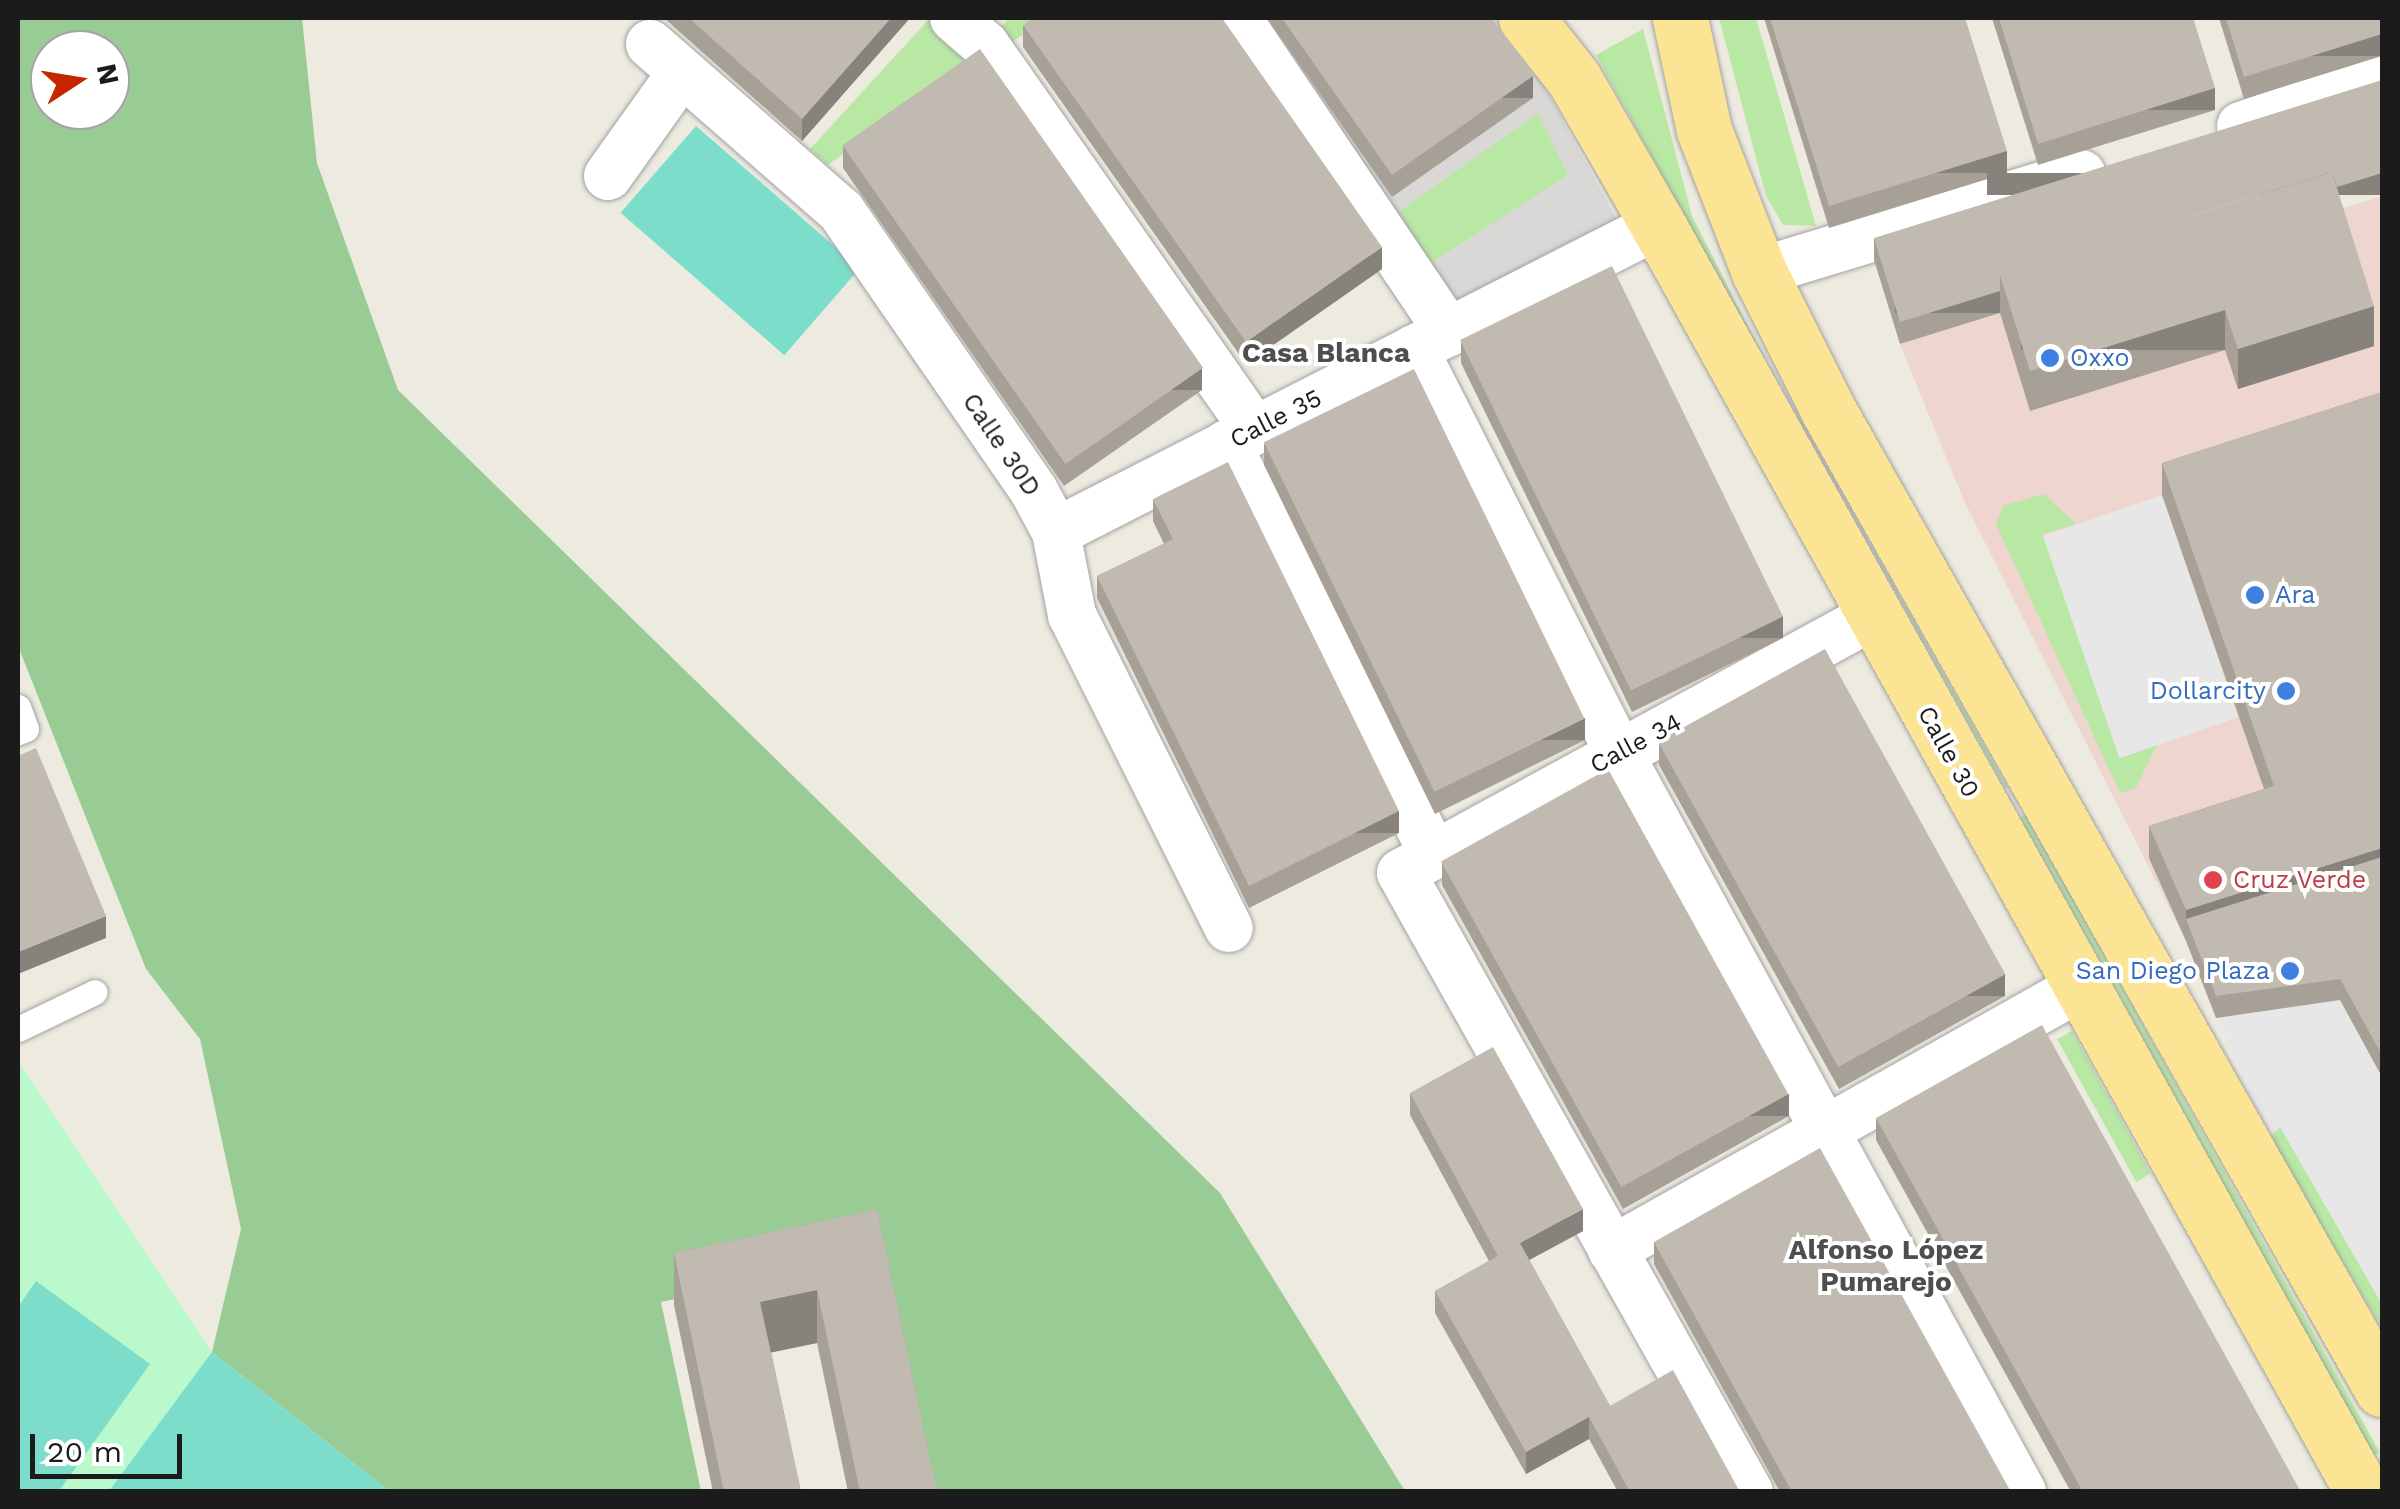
<!DOCTYPE html>
<meta charset="utf-8">
<style>
body{margin:0}
#map{position:relative;width:2400px;height:1509px;overflow:hidden;background:#edebe0;font-family:"Work Sans",sans-serif}
div>[style]{position:absolute}
[style*='--x']{left:calc(var(--x)*1px);top:calc(var(--y)*1px);width:calc(var(--w)*1px);rotate:calc(var(--a)*1deg)}
.residential>*{inset:0;background:#d9d8d7}
.commercial>*{inset:0;background:#eed5ce}
.grass>*{inset:0;background:#b8e8a4;transform-origin:0 0}
.forest>*{inset:0;background:#99cc94}
.park>*{inset:0;background:#baf9cb}
.pitch>*{inset:0;background:#7cddcb;transform-origin:0 0}
.parking>*{inset:0;background:#e7e7e7;transform-origin:0 0}
.roads{filter:drop-shadow(0 0 2px #a2a2a2) drop-shadow(0 0 2px #a2a2a2)}
.service>*{height:25px;margin:-12.5px;padding:0 12.5px;transform-origin:12.5px;border-radius:12.5px;background:#fff}
.minor>*{height:48px;margin:-24px;padding:0 24px;transform-origin:24px;border-radius:24px;background:#fff}
.primary>*{height:55px;margin:-27.5px;padding:0 27.5px;transform-origin:27.5px;border-radius:27.5px;background:#fce495}
.wall>*{inset:0;background:#a6a097}
.shaded-wall>*{inset:0;background:#87827b;transform-origin:0 0}
.building>*{inset:0;background:#c1bab0;transform-origin:0 0}
.dots>*{width:28px;height:28px;translate:-50% -50%;box-sizing:border-box;border:5px solid #fff;border-radius:50%}
span{translate:-50% -50%;white-space:nowrap;text-align:center;line-height:1.15;-webkit-text-stroke:8px #fff;paint-order:stroke}
.shop-label{font-size:25px;color:#366cbe}
.left{translate:0 -50%;text-align:left}
.right{translate:-100% -50%;text-align:right}
.street-label{font-size:25px;color:#1b1b1b}
.health-label{font-size:25px;color:#be3a42}
.neighbourhood-label{font-size:28px;color:#4e4e4e;font-weight:700}
.frame{position:absolute;inset:0;border:20px solid #1b1b1b;pointer-events:none}
.north{position:absolute;left:30px;top:30px;width:100px;height:100px;box-sizing:border-box;background:#fff;border:2px solid #a4a4a4;border-radius:50%;rotate:78deg;font-size:28px;font-weight:700;line-height:40px;text-align:center;color:#1b1b1b}
.north::after{content:'';display:block;margin:auto;width:35px;height:45px;background:#c52600;clip-path:polygon(50% 0,100% 100%,50% 72%,0 100%)}
.scale{position:absolute;left:30px;top:1434px;width:152px;height:45px;box-sizing:border-box;border:5px solid #1b1b1b;border-top:0;padding-left:12px;font-size:30px;line-height:35px;white-space:nowrap;color:#1b1b1b;-webkit-text-stroke:8px #fff;paint-order:stroke}
</style>
<div id="map">
<div class="residential">
<div style="clip-path:polygon(1244px 18px,1507px 18px,1628px 240px,1449px 332px)"></div>
</div>
<div class="commercial">
<div style="clip-path:polygon(2382px 196px,2382px 880px,2186px 941px,1964px 501px,1900px 344px)"></div>
</div>
<div class="grass">
<div style="clip-path:polygon(930px 18px,977px 57px,828px 165px,810px 149px)"></div>
<div style="clip-path:polygon(1009px 18px,1046px 18px,1005px 47px,994px 34px)"></div>
<div style="clip-path:polygon(1719px 18px,1756px 18px,1816px 226px,1783px 225px,1766px 196px)"></div>
<div style="clip-path:polygon(1643px 29px,1692px 216px,1788px 405px,1596px 55px)"></div>
<div style="clip-path:polygon(1538px 113px,1568px 175px,1426px 266px,1400px 211px)"></div>
<div style="clip-path:polygon(1809px 436px,2008px 787px,2005px 789px)"></div>
<div style="clip-path:polygon(2044px 494px,2076px 524px,2043px 534px,2126px 754px,2157px 745px,2136px 788px,2120px 793px,1996px 524px,2003px 506px)"></div>
<div style="left:2026px;top:814px;width:730px;height:7px;rotate:61deg"></div>
<div style="left:2072px;top:1031px;width:163px;height:17px;rotate:61deg"></div>
<div style="clip-path:polygon(2280px 1126px,2382px 1304px,2382px 1328px,2269px 1138px)"></div>
</div>
<div class="forest">
<div style="clip-path:polygon(evenodd,18px 18px,302px 18px,317px 163px,398px 390px,1220px 1193px,1405px 1491px,937px 1491px,882px 1257px,661px 1302px,701px 1491px,389px 1491px,212px 1352px,241px 1229px,200px 1039px,146px 969px,18px 646px,18px 18px,50px 50px,110px 50px,110px 110px,50px 110px,50px 50px)"></div>
</div>
<div class="park">
<div style="clip-path:polygon(18px 1061px,212px 1352px,109px 1491px,18px 1491px)"></div>
</div>
<div class="pitch">
<div style="left:696px;top:126px;width:217px;height:115px;rotate:41deg"></div>
<div style="clip-path:polygon(36px 1281px,150px 1364px,59px 1491px,18px 1491px,18px 1307px)"></div>
<div style="clip-path:polygon(212px 1352px,389px 1491px,109px 1491px)"></div>
</div>
<div class="parking">
<div style="left:2162px;top:495px;width:235px;height:126px;rotate:71deg"></div>
<div style="clip-path:polygon(2340px 1000px,2382px 1077px,2382px 1304px,2280px 1127px,2269px 1138px,2216px 1018px)"></div>
</div>
<div class="roads">
<div class="service">
<div style="--x:18;--y:707;--w:23;--a:70"></div>
<div style="--x:26;--y:729;--w:9;--a:159"></div>
<div style="--x:18;--y:1029;--w:85;--a:-25.7"></div>
</div>
<div class="minor">
<div style="--x:954;--y:18;--w:41;--a:41.1"></div>
<div style="--x:985;--y:45;--w:470;--a:55"></div>
<div style="--x:1237;--y:18;--w:379;--a:56"></div>
<div style="--x:650;--y:44;--w:254;--a:41.2"></div>
<div style="--x:841;--y:211;--w:340;--a:55.4"></div>
<div style="--x:1034;--y:491;--w:47;--a:61.8"></div>
<div style="--x:1056;--y:532;--w:85;--a:79.1"></div>
<div style="--x:1072;--y:615;--w:350;--a:63.4"></div>
<div style="--x:2241;--y:126;--w:149;--a:-18.8"></div>
<div style="--x:608;--y:176;--w:124;--a:-54.5"></div>
<div style="--x:1759;--y:272;--w:337;--a:-16.9"></div>
<div style="--x:1414;--y:349;--w:453;--a:63.1"></div>
<div style="--x:1619;--y:753;--w:842;--a:61.39"></div>
<div style="--x:1227;--y:444;--w:459;--a:63.3"></div>
<div style="--x:1056;--y:532;--w:676;--a:-27.02"></div>
<div style="--x:1612;--y:1250;--w:537;--a:-29.33"></div>
<div style="--x:1749;--y:1492;--w:710;--a:-119.34"></div>
<div style="--x:1401;--y:873;--w:537;--a:-28.57"></div>
</div>
<div class="primary">
<div style="--x:1526;--y:18;--w:78;--a:51.8"></div>
<div style="--x:1574;--y:79;--w:168;--a:60.1"></div>
<div style="--x:1658;--y:225;--w:1450;--a:60.91"></div>
<div style="--x:1680;--y:18;--w:115;--a:77.9"></div>
<div style="--x:1704;--y:130;--w:152;--a:68.8"></div>
<div style="--x:1759;--y:272;--w:154;--a:63.4"></div>
<div style="--x:1828;--y:410;--w:1125;--a:60.5"></div>
</div>
</div>
<div class="wall">
<div style="clip-path:polygon(664px 18px,910px 18px,802px 141px)"></div>
<div style="clip-path:polygon(1267px 18px,1492px 18px,1533px 98px,1392px 197px)"></div>
<div style="clip-path:polygon(1764px 18px,1965px 18px,2007px 173px,1829px 228px)"></div>
<div style="clip-path:polygon(1992px 18px,2193px 18px,2215px 110px,2038px 165px)"></div>
<div style="clip-path:polygon(2219px 18px,2382px 18px,2382px 56px,2244px 99px)"></div>
<div style="clip-path:polygon(1023px 25px,1382px 269px,1246px 364px,1023px 47px)"></div>
<div style="clip-path:polygon(843px 146px,1202px 390px,1064px 486px,843px 168px)"></div>
<div style="clip-path:polygon(2343px 207px,2374px 346px,2238px 389px,2225px 350px,2030px 411px,2000px 313px,1900px 344px,1874px 260px,1874px 238px)"></div>
<div style="clip-path:polygon(1461px 341px,1783px 638px,1632px 712px,1461px 363px)"></div>
<div style="clip-path:polygon(2382px 392px,2382px 1077px,2340px 1000px,2216px 1018px,2186px 941px,2149px 858px,2149px 826px,2264px 789px,2162px 495px,2162px 463px)"></div>
<div style="clip-path:polygon(1264px 443px,1585px 740px,1435px 814px,1264px 465px)"></div>
<div style="clip-path:polygon(1153px 499px,1399px 833px,1249px 908px,1097px 598px,1097px 576px,1164px 544px,1153px 521px)"></div>
<div style="clip-path:polygon(1659px 743px,2005px 996px,1839px 1089px,1659px 765px)"></div>
<div style="clip-path:polygon(1442px 863px,1789px 1116px,1623px 1209px,1442px 885px)"></div>
<div style="clip-path:polygon(1410px 1093px,1583px 1231px,1529px 1260px,1610px 1406px,1740px 1492px,1618px 1492px,1589px 1439px,1526px 1474px,1435px 1313px,1435px 1291px,1489px 1261px,1410px 1115px)"></div>
<div style="clip-path:polygon(1876px 1118px,2301px 1492px,2071px 1492px,1876px 1140px)"></div>
<div style="clip-path:polygon(877px 1209px,937px 1492px,848px 1492px,817px 1343px,771px 1352px,801px 1492px,713px 1492px,674px 1305px,674px 1253px)"></div>
<div style="clip-path:polygon(1654px 1242px,2011px 1492px,1780px 1492px,1654px 1264px)"></div>
</div>
<div class="shaded-wall">
<div style="clip-path:polygon(891px 18px,910px 18px,802px 141px,802px 119px)"></div>
<div style="left:2382px;top:34px;width:22px;height:145px;rotate:90deg"></div>
<div style="left:1533px;top:76px;width:22px;height:172px;rotate:90deg"></div>
<div style="left:2215px;top:88px;width:22px;height:186px;rotate:90deg"></div>
<div style="left:2007px;top:151px;width:22px;height:186px;rotate:90deg"></div>
<div style="left:2382px;top:173px;width:22px;height:395px;rotate:90deg"></div>
<div style="clip-path:polygon(1382px 247px,1382px 269px,1246px 364px,1246px 342px)"></div>
<div style="left:2000px;top:291px;width:22px;height:105px;rotate:90deg"></div>
<div style="clip-path:polygon(2374px 306px,2374px 346px,2238px 389px,2238px 349px)"></div>
<div style="left:2225px;top:310px;width:40px;height:204px;rotate:90deg"></div>
<div style="left:1202px;top:368px;width:22px;height:168px;rotate:90deg"></div>
<div style="left:1783px;top:616px;width:22px;height:168px;rotate:90deg"></div>
<div style="left:1585px;top:718px;width:22px;height:167px;rotate:90deg"></div>
<div style="left:1399px;top:811px;width:22px;height:168px;rotate:90deg"></div>
<div style="clip-path:polygon(2382px 848px,2382px 880px,2186px 919px,2186px 910px)"></div>
<div style="clip-path:polygon(106px 916px,106px 938px,18px 974px,18px 952px)"></div>
<div style="left:2005px;top:974px;width:22px;height:190px;rotate:90deg"></div>
<div style="left:1789px;top:1094px;width:22px;height:190px;rotate:90deg"></div>
<div style="clip-path:polygon(1583px 1209px,1583px 1231px,1520px 1265px,1520px 1243px)"></div>
<div style="clip-path:polygon(817px 1290px,817px 1343px,760px 1355px,760px 1302px)"></div>
<div style="clip-path:polygon(1589px 1417px,1589px 1439px,1526px 1474px,1526px 1452px)"></div>
</div>
<div class="building">
<div style="clip-path:polygon(689px 18px,891px 18px,802px 119px)"></div>
<div style="clip-path:polygon(1033px 18px,1222px 18px,1382px 247px,1246px 342px,1023px 25px)"></div>
<div style="clip-path:polygon(1282px 18px,1492px 18px,1533px 76px,1392px 175px)"></div>
<div style="clip-path:polygon(1770px 18px,1965px 18px,2007px 151px,1829px 206px)"></div>
<div style="clip-path:polygon(1999px 18px,2193px 18px,2215px 88px,2038px 144px)"></div>
<div style="clip-path:polygon(2226px 18px,2382px 18px,2382px 34px,2244px 77px)"></div>
<div style="left:980px;top:49px;width:389px;height:168px;rotate:55deg"></div>
<div style="clip-path:polygon(2382px 80px,2382px 173px,2337px 187px,2332px 172px,2000px 275px,2000px 291px,1900px 322px,1874px 238px)"></div>
<div style="clip-path:polygon(2332px 172px,2374px 306px,2238px 349px,2225px 310px,2030px 371px,2000px 275px)"></div>
<div style="left:1612px;top:266px;width:390px;height:169px;rotate:64deg"></div>
<div style="left:1414px;top:369px;width:389px;height:167px;rotate:64deg"></div>
<div style="clip-path:polygon(2382px 392px,2382px 848px,2186px 910px,2149px 826px,2274px 786px,2162px 463px)"></div>
<div style="clip-path:polygon(1228px 462px,1399px 811px,1249px 886px,1097px 576px,1173px 539px,1153px 499px)"></div>
<div style="left:1825px;top:649px;width:372px;height:191px;rotate:61deg"></div>
<div style="clip-path:polygon(36px 748px,106px 916px,18px 952px,18px 756px)"></div>
<div style="left:1608px;top:769px;width:372px;height:191px;rotate:61deg"></div>
<div style="clip-path:polygon(2382px 857px,2382px 1055px,2340px 979px,2216px 996px,2186px 919px)"></div>
<div style="clip-path:polygon(2042px 1025px,2301px 1492px,2083px 1492px,1876px 1118px)"></div>
<div style="clip-path:polygon(1493px 1047px,1583px 1209px,1520px 1243px,1610px 1406px,1673px 1370px,1740px 1492px,1630px 1492px,1589px 1417px,1526px 1452px,1435px 1291px,1498px 1256px,1410px 1093px)"></div>
<div style="clip-path:polygon(1820px 1148px,2011px 1492px,1792px 1492px,1654px 1242px)"></div>
<div style="clip-path:polygon(877px 1209px,937px 1492px,860px 1492px,817px 1290px,760px 1302px,801px 1492px,724px 1492px,674px 1253px)"></div>
</div>
<div class="dots">
<div style="left:2050px;top:358px;background:#3f7fe0"></div>
<div style="left:2255px;top:595px;background:#3f7fe0"></div>
<div style="left:2286px;top:691px;background:#3f7fe0"></div>
<div style="left:2213px;top:880px;background:#e0444e"></div>
<div style="left:2290px;top:971px;background:#3f7fe0"></div>
</div>
<div class="shop-label">
<span class="left" style="left:2070px;top:358px">Oxxo</span>
<span class="left" style="left:2275px;top:595px">Ara</span>
<span class="right" style="left:2266px;top:691px">Dollarcity</span>
<span class="right" style="left:2270px;top:971px">San Diego Plaza</span>
</div>
<div class="street-label">
<span style="left:1276px;top:419px;rotate:-27deg">Calle 35</span>
<span style="left:1001px;top:445px;rotate:56deg">Calle 30D</span>
<span style="left:1636px;top:744px;rotate:-28deg">Calle 34</span>
<span style="left:1948px;top:752px;rotate:61deg">Calle 30</span>
</div>
<div class="health-label">
<span class="left" style="left:2233px;top:880px">Cruz Verde</span>
</div>
<div class="neighbourhood-label">
<span style="left:1326px;top:353px">Casa Blanca</span>
<span style="left:1886px;top:1266px">Alfonso López<br>Pumarejo</span>
</div>
<div class="frame"></div>
<div class="north">N</div>
<div class="scale">20 m</div>
</div>
